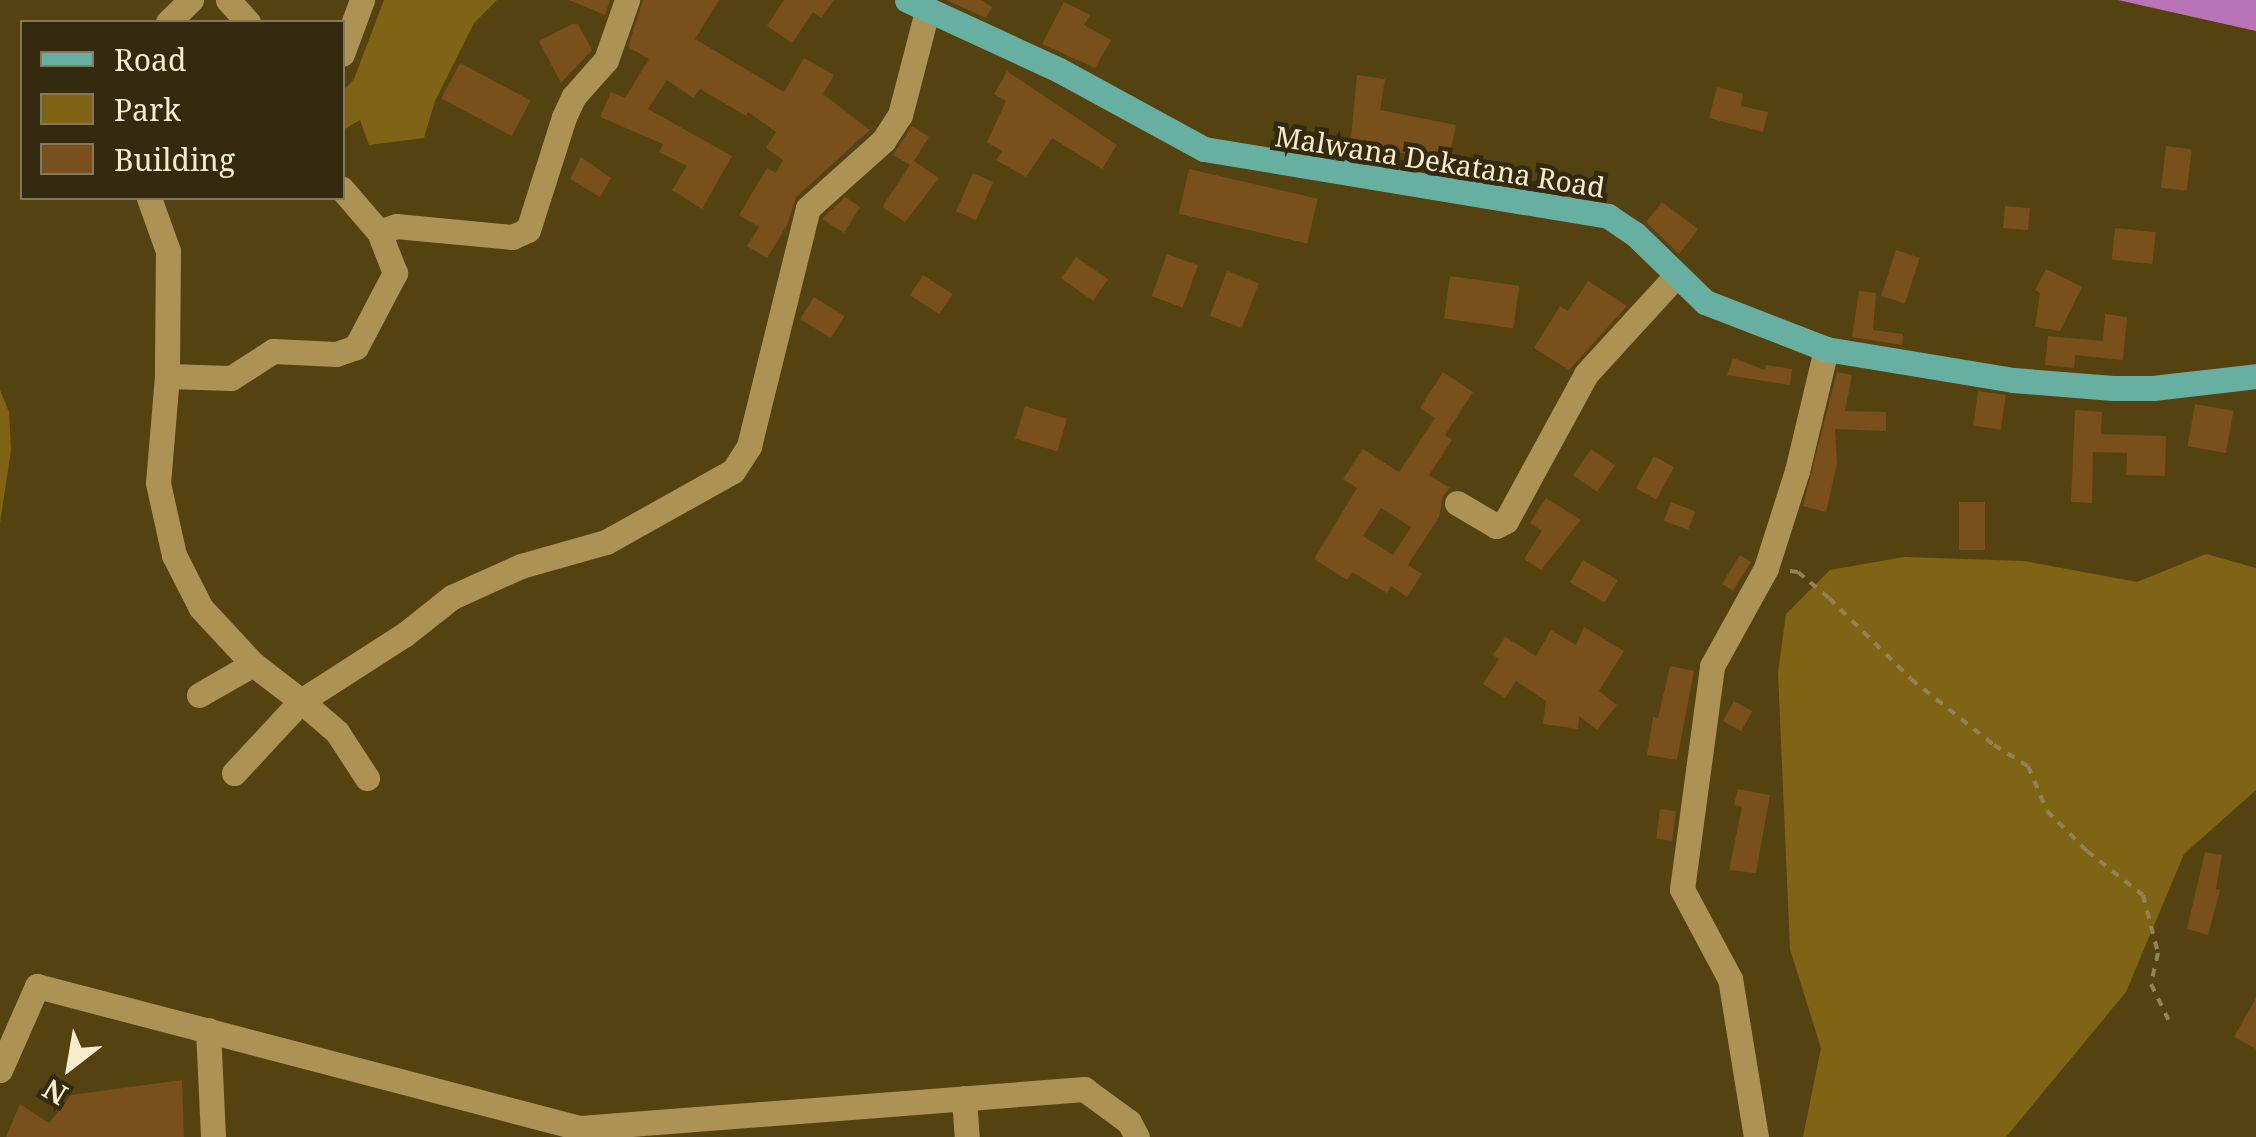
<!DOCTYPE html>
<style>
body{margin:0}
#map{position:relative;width:2256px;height:1137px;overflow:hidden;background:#554211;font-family:"Noto Serif",serif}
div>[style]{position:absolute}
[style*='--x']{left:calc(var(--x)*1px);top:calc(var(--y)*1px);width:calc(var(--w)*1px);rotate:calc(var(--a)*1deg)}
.green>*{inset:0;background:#806415}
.water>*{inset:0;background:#b974b7}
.building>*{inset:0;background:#794f1b;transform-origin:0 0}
.path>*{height:4px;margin-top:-2px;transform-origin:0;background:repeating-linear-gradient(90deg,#938258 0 8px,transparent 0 16px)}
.minor>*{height:25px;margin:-12.5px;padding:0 12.5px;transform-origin:12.5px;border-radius:12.5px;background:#ac9254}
.major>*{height:25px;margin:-12.5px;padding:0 12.5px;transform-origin:12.5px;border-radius:12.5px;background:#67b0a1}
span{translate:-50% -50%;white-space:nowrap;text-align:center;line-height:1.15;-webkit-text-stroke:9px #342a10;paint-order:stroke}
.street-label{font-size:28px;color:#f9eccd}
.legend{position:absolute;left:20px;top:20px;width:325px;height:180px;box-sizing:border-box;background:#342a10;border:2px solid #83785c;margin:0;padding:12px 18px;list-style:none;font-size:30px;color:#f9eccd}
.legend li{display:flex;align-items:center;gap:20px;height:50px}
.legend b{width:50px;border:2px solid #83785c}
.north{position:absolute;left:20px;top:1017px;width:100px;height:100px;-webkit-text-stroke:8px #342a10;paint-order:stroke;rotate:211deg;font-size:28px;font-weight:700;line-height:40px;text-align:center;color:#f9eccd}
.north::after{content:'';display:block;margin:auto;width:35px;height:45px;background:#f9eccd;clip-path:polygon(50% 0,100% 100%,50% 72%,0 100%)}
</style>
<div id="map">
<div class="green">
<div style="clip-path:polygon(384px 0,497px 0,474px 23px,435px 101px,424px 138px,369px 145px,360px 120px,343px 130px,343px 91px,354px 79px)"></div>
<div style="clip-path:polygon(0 390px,9px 412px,11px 450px,0 523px)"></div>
<div style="clip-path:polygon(2206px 554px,2256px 568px,2256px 790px,2184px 854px,2126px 992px,2006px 1137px,1803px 1137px,1821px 1048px,1790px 949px,1778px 673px,1786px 614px,1830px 570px,1904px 557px,2024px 561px,2137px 582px)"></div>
</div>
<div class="water">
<div style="clip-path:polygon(2118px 0,2256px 0,2256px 31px)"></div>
</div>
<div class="building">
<div style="clip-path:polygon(569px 0,610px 0,605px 15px)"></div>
<div style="clip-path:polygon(643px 0,719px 0,695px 39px,784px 92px,804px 58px,834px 75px,823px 94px,870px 130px,796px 197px,787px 225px,767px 258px,747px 246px,759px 227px,739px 215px,767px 168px,776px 173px,783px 160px,766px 148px,776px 132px,748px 112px,746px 116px,700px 89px,693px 98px,667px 80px,648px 109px,732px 156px,702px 209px,672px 190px,687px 166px,659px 152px,663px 144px,600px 117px,611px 92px,625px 98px,649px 59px,628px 47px)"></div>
<div style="clip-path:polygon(784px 0,834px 0,821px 18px,813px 12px,792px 43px,767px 26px)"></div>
<div style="clip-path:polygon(946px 0,981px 0,992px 7px,986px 18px)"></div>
<div style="clip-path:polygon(1064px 2px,1090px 15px,1084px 25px,1111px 40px,1095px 68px,1042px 44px)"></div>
<div style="clip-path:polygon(572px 24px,578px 24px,592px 50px,561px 83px,539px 41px)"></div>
<div style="left:460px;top:63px;width:80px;height:40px;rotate:28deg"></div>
<div style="clip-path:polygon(1007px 71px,1117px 145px,1102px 169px,1052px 138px,1026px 177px,996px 160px,1002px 151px,987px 142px,1006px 101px,994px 94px)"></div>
<div style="clip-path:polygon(1357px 75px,1385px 79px,1380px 110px,1456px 125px,1448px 162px,1373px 147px,1371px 160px,1349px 157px)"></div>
<div style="clip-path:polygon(1717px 87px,1743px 94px,1741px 106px,1768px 112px,1763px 132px,1709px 118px)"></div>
<div style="clip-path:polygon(912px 126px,929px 137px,914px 161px,939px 178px,905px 222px,882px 207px,910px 165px,893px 155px)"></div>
<div style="left:2166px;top:146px;width:26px;height:42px;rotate:7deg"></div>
<div style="clip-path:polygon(581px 157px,611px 178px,600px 197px,570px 179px)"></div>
<div style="left:1189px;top:169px;width:132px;height:46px;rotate:13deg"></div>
<div style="left:973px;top:173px;width:22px;height:42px;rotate:24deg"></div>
<div style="clip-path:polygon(845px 197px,860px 207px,844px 233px,822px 219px)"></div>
<div style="clip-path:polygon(1662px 202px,1698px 229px,1679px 254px,1646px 222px)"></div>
<div style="left:2005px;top:206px;width:25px;height:22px;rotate:5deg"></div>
<div style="left:2115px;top:228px;width:41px;height:32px;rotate:6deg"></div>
<div style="left:1896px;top:250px;width:25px;height:48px;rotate:18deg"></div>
<div style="left:1167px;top:254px;width:33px;height:45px;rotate:20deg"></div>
<div style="left:1076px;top:257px;width:39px;height:26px;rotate:35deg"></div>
<div style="clip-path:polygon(2046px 269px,2082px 287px,2060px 331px,2035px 327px,2040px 293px,2035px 290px)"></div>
<div style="left:1227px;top:271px;width:34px;height:48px;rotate:21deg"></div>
<div style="left:923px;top:275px;width:35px;height:24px;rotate:33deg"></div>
<div style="left:1450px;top:276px;width:70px;height:43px;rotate:8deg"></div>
<div style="clip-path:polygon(1588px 281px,1627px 306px,1569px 370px,1534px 348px,1560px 306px,1568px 311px)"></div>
<div style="clip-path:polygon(1859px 291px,1876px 293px,1873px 330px,1903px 334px,1902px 345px,1852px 337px)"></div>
<div style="left:814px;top:297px;width:36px;height:26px;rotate:32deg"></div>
<div style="clip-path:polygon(2105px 314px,2127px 317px,2123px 360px,2075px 355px,2074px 368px,2045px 365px,2048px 336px,2103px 341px)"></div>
<div style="clip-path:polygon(1733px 358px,1765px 370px,1766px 365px,1792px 369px,1790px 385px,1727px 375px)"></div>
<div style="clip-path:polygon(evenodd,1443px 372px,1473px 392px,1445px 435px,1452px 440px,1429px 475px,1450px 488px,1443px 496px,1439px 517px,1408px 565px,1422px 574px,1407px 597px,1391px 586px,1387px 593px,1352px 572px,1347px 580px,1314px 559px,1357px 488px,1343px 479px,1363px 449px,1399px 472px,1435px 418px,1420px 408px,1443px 372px,1381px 508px,1411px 527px,1393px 555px,1363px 536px,1381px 508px)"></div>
<div style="clip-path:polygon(1837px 372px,1852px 375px,1845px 411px,1886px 412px,1886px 431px,1835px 429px,1837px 464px,1826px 512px,1803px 506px)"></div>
<div style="left:1978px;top:391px;width:28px;height:35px;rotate:8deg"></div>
<div style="left:2195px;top:404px;width:39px;height:43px;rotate:10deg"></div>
<div style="left:1025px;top:406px;width:44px;height:34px;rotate:17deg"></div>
<div style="clip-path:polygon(2075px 410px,2102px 412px,2101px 434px,2166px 436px,2165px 476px,2126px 475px,2127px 453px,2093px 452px,2092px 503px,2071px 502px)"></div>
<div style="left:1591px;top:449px;width:29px;height:32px;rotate:34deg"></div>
<div style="left:1654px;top:456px;width:23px;height:37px;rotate:29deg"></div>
<div style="clip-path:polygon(1546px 498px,1581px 520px,1541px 570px,1524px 559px,1542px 531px,1530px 523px)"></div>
<div style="left:1671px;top:502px;width:26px;height:20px;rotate:21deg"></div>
<div style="left:1985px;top:502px;width:48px;height:26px;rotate:90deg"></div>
<div style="left:1740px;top:555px;width:13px;height:34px;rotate:32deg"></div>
<div style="left:1583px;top:560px;width:40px;height:26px;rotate:30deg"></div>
<div style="clip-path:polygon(1584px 627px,1624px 651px,1599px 691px,1617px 705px,1597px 730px,1579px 716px,1578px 729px,1543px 724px,1546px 701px,1516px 681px,1505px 698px,1483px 684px,1499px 659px,1493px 655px,1505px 637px,1536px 656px,1551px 630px,1576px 645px)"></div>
<div style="clip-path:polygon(1670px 666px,1694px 671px,1677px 760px,1647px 755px,1653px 717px,1658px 718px)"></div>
<div style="left:1734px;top:701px;width:21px;height:23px;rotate:29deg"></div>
<div style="clip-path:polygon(1738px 789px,1770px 795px,1756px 873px,1729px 870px,1742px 807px,1734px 805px)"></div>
<div style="left:1660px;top:809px;width:16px;height:30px;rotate:7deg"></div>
<div style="clip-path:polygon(2205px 852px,2222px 855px,2216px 889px,2220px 890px,2208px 935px,2187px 929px)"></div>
<div style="clip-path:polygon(2256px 998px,2256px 1049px,2234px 1037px)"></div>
<div style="clip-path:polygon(182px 1080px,184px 1137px,6px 1137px,20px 1104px,49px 1123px,71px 1095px)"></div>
</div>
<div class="path">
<div style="--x:1790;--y:571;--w:8;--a:7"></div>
<div style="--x:1798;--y:572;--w:40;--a:40"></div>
<div style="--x:1829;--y:598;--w:115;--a:44.6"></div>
<div style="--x:1911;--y:679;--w:106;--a:38.5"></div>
<div style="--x:1994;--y:745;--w:40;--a:32"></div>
<div style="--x:2028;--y:766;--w:49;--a:67.1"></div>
<div style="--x:2047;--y:811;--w:57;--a:45"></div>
<div style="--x:2087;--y:851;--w:71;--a:38.2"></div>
<div style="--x:2143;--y:895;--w:60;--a:75.5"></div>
<div style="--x:2158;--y:953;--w:32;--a:103"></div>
<div style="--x:2151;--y:984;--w:46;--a:64"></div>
</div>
<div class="minor">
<div style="--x:228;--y:0;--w:30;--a:48"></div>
<div style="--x:168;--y:22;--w:32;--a:-44"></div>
<div style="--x:342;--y:54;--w:58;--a:-69.7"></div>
<div style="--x:149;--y:198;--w:56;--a:70.3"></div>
<div style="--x:168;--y:251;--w:125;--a:90.5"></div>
<div style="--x:167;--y:376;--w:107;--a:94.8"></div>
<div style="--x:158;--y:483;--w:74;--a:77.5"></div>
<div style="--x:174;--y:555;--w:59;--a:63"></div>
<div style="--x:201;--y:608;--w:76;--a:47.1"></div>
<div style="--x:253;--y:664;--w:61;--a:37.6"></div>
<div style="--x:301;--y:701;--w:122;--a:-32.7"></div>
<div style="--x:404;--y:635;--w:61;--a:-38.4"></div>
<div style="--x:452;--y:597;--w:76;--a:-24.2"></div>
<div style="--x:521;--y:566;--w:88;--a:-15.8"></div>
<div style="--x:606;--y:542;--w:145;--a:-29.2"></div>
<div style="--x:733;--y:471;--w:30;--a:-57"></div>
<div style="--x:749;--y:446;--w:245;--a:-76.1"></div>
<div style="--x:808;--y:208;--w:101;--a:-41.8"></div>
<div style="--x:883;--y:141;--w:31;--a:-57"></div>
<div style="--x:900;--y:115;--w:107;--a:-75.4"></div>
<div style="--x:379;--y:232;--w:18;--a:-19"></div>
<div style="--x:396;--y:226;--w:117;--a:5.4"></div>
<div style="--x:512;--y:237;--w:17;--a:-24"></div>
<div style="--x:528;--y:230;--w:119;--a:-72.3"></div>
<div style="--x:564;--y:117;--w:23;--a:-65"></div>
<div style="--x:574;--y:96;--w:48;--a:-48.4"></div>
<div style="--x:606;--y:60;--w:64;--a:-70.7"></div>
<div style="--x:167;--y:376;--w:64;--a:1.8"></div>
<div style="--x:231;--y:378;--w:50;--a:-32.7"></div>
<div style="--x:273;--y:351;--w:63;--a:2.7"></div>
<div style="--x:336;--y:354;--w:21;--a:-19"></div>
<div style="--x:356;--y:347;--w:84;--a:-62.2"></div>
<div style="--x:395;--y:273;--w:44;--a:-111.3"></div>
<div style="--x:379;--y:232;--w:57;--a:-130.7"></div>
<div style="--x:1457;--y:503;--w:45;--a:30.5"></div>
<div style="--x:1496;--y:526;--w:11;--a:-27"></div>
<div style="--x:1506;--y:521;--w:167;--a:-61.4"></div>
<div style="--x:1586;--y:374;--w:132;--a:-47.5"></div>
<div style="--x:199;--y:695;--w:62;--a:-29.9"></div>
<div style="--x:234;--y:773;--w:98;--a:-47.1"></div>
<div style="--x:301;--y:701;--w:48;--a:40.7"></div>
<div style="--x:337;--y:732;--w:55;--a:56.9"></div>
<div style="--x:208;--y:1030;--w:107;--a:87.3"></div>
<div style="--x:0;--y:1070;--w:92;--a:-66.2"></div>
<div style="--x:37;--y:986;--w:561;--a:14.66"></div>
<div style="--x:580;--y:1128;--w:506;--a:-4.42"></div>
<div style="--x:1084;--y:1089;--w:56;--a:36.3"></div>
<div style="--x:1129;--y:1122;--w:17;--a:62"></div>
<div style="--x:964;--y:1098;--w:39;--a:86"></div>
<div style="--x:1756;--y:1137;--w:160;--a:-99.3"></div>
<div style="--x:1730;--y:979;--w:102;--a:-118.1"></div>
<div style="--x:1682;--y:889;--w:225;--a:-82.3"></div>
<div style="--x:1712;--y:666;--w:112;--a:-61.1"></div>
<div style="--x:1766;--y:568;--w:102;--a:-72.3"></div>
<div style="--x:1797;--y:471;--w:125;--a:-76.6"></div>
</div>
<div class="major">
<div style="--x:907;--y:0;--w:167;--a:24.7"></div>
<div style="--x:1059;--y:70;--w:165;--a:28.6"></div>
<div style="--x:1204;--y:149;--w:410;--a:9.4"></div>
<div style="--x:1608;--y:216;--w:32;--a:34"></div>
<div style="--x:1635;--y:234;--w:98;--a:44.2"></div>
<div style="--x:1705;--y:302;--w:130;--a:21.2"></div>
<div style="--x:1826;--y:349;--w:190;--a:9.4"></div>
<div style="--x:2013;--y:380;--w:100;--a:4.6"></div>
<div style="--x:2113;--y:388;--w:40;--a:0"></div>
<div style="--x:2153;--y:388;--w:104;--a:-6.6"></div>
</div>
<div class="street-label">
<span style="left:1440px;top:161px;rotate:9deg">Malwana Dekatana Road</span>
</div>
<ul class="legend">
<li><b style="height:12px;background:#67b0a1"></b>Road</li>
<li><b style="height:28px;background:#806415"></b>Park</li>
<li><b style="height:28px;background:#794f1b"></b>Building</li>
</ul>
<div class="north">N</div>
</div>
